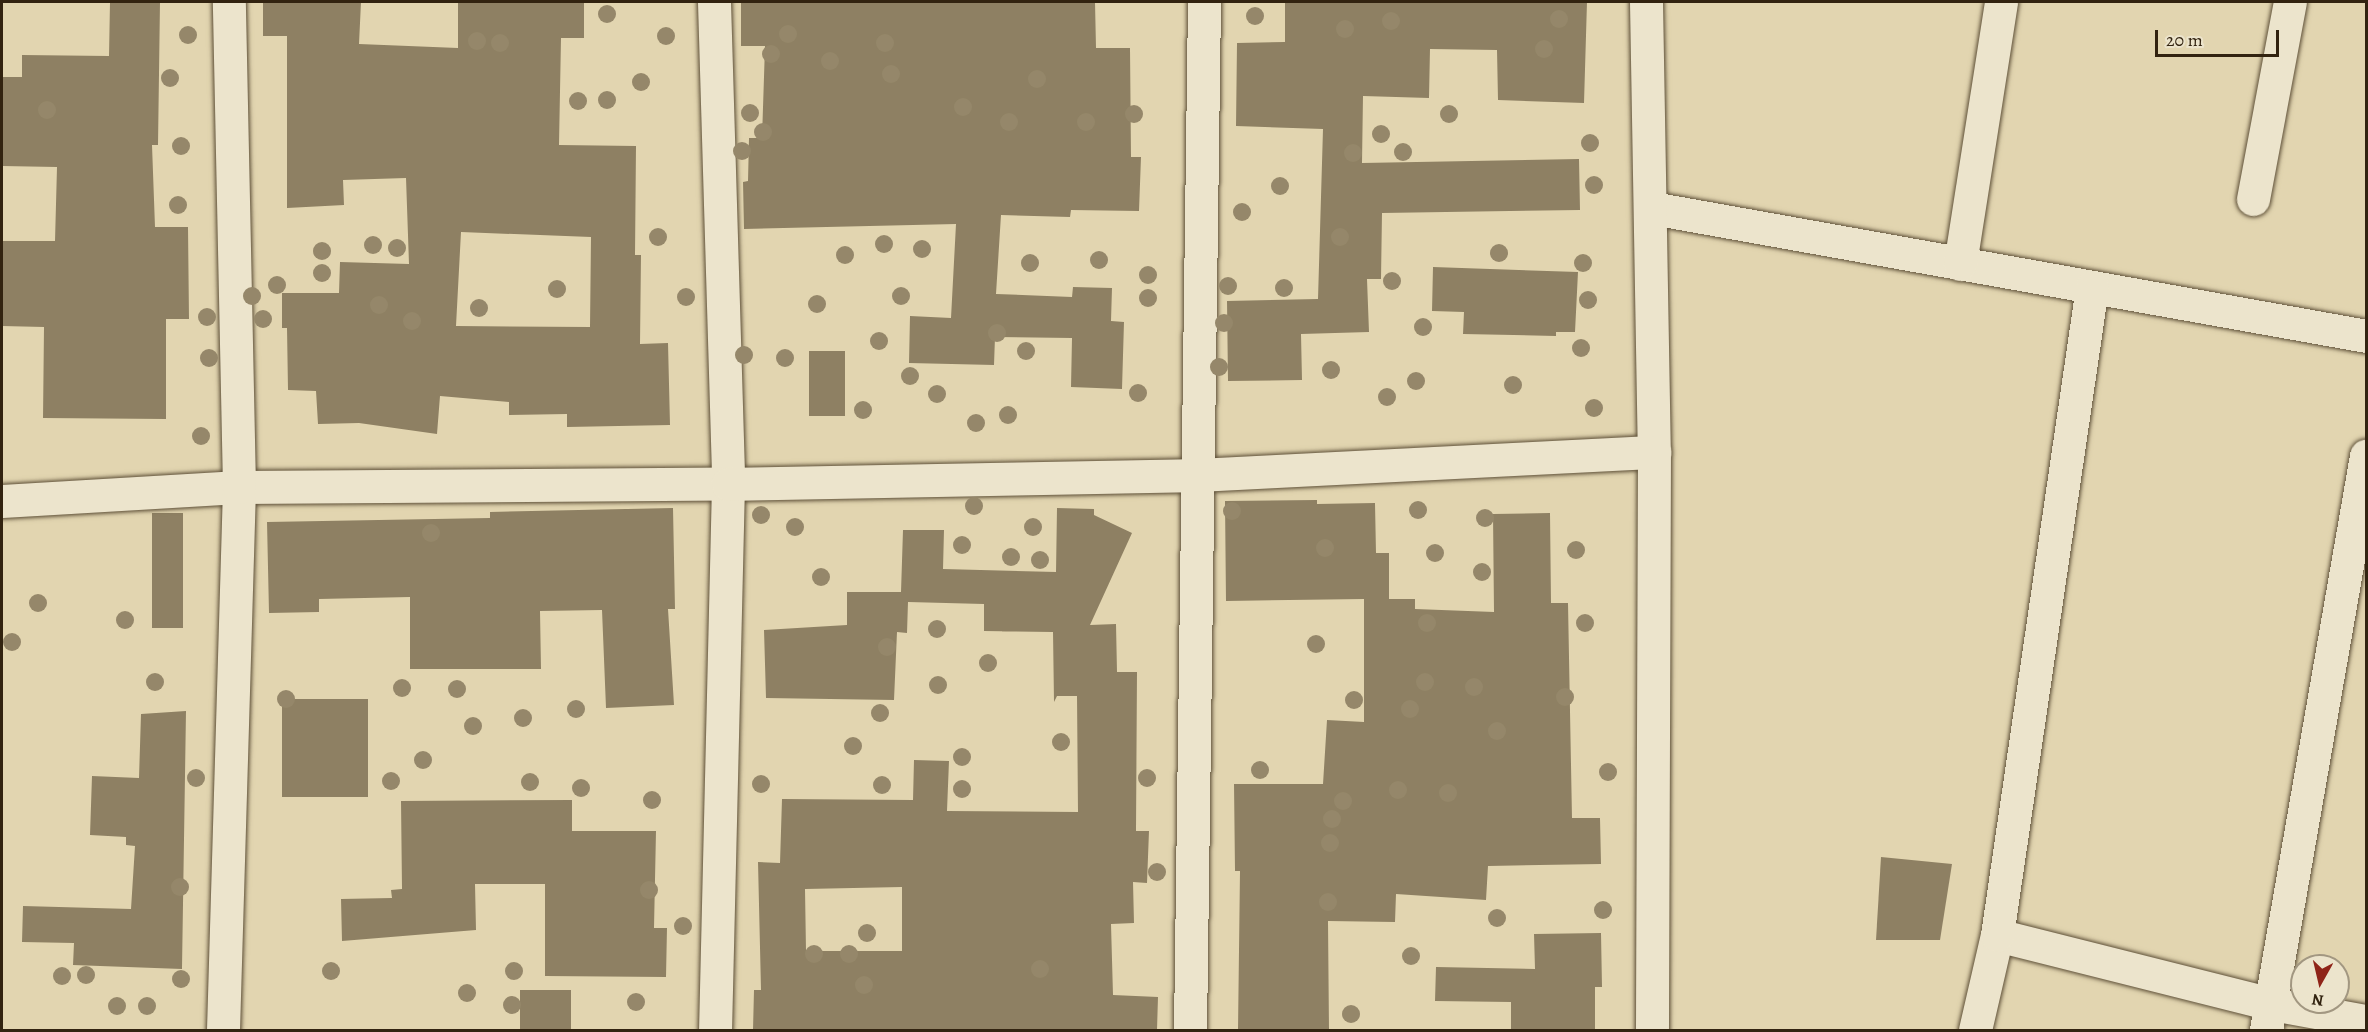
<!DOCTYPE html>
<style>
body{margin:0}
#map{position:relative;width:2368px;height:1032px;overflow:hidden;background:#e2d5b0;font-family:Alegreya,serif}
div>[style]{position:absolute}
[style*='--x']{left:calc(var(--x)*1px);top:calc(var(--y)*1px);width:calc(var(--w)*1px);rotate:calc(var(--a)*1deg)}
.building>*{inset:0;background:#8e8063;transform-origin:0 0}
.roads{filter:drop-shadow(0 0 2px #5e5038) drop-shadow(0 0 2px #5e5038)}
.street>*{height:33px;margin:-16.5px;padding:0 16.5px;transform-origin:16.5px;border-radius:16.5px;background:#ece4cc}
.secondary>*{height:33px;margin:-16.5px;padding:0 16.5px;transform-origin:16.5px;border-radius:16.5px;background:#ece4cc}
.trees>*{width:18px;height:18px;margin:-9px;border-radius:50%;background:#95876a}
span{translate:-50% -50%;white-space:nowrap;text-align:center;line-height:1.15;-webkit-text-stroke:4.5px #ece4cc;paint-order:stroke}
.frame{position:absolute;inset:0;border:3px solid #322310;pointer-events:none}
.north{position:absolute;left:2290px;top:954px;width:60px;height:60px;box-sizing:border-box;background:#ece4cc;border:2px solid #a29781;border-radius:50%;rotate:188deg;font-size:16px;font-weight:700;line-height:24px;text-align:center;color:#322310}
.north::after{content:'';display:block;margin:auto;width:21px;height:27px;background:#8f2418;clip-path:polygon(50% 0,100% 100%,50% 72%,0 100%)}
.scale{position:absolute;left:2155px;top:30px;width:124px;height:27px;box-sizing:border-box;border:3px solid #322310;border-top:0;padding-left:8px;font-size:18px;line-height:21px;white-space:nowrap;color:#322310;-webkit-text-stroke:4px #ece4cc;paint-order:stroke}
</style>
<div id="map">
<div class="building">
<div style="clip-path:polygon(110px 2px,160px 2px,158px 145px,152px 145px,155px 227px,188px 227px,189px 319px,166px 319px,166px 419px,43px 418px,44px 327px,2px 326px,2px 241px,55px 241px,57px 167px,2px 166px,2px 77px,22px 77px,22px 55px,109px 56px)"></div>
<div style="clip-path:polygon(evenodd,263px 2px,361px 2px,359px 44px,458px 48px,458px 2px,584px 2px,584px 38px,561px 38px,559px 145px,636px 146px,635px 255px,641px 255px,640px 344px,668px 343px,670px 425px,567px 427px,567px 414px,509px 415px,509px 402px,440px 396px,437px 434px,359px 423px,318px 424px,316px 391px,288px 390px,287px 328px,282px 328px,282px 293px,339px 293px,340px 262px,409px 264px,406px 178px,343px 180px,344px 205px,287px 208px,287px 36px,263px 36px,263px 2px,461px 232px,591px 237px,590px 327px,456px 326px,461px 232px)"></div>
<div style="clip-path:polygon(741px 2px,1095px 2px,1096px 48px,1130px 48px,1131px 157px,1141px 157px,1139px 211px,1071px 210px,1070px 217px,1001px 215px,996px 294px,1072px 297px,1073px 287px,1112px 288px,1111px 321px,1124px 322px,1122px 389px,1071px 387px,1072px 338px,995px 337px,994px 365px,909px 363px,910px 316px,951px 318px,956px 224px,744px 229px,743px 182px,748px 181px,749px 138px,762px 138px,765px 46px,741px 46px)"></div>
<div style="clip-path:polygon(1285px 2px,1587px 2px,1584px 103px,1498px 100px,1497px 50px,1430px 49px,1429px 98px,1363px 96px,1362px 163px,1579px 159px,1580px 210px,1382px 213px,1381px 279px,1367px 279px,1369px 332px,1301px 334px,1302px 380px,1228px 381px,1227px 301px,1318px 299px,1323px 129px,1236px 126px,1237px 43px,1285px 42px)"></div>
<div style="clip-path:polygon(1433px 267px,1578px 272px,1575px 332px,1556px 332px,1556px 336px,1463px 334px,1464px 312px,1432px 311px)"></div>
<div style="left:809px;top:351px;width:36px;height:65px"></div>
<div style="clip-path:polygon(1317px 500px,1317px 504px,1375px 503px,1376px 553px,1389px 553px,1389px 599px,1367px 599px,1415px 599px,1415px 609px,1494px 612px,1493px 514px,1550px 513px,1551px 603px,1568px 603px,1572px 818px,1600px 818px,1601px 864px,1488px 866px,1486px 900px,1396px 894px,1395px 922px,1328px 921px,1329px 1030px,1238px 1030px,1240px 871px,1235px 871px,1234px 784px,1323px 784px,1327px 720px,1364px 722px,1364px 599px,1226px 601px,1225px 501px)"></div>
<div style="clip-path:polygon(673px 508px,675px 609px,668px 609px,674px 705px,606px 708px,602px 610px,540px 611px,541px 669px,410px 669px,410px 597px,319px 599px,319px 612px,269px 613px,267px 522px,490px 518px,490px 512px)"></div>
<div style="clip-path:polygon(evenodd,1057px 508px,1094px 509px,1094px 515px,1132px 533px,1090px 625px,1116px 624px,1117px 672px,1137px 672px,1136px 831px,1149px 831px,1147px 883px,1133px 882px,1134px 923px,1111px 924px,1113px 995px,1158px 997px,1157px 1030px,753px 1030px,754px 990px,761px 990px,758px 862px,780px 863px,782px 799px,913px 800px,914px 760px,949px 761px,947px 811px,1078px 812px,1077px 696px,1057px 696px,1054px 702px,1053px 632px,984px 631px,984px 604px,908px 602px,907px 633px,897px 632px,894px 700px,766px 698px,764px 630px,847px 625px,847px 592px,901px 592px,903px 530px,944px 530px,943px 569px,1056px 572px,1057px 508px,902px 887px,902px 951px,806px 951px,805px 889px,902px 887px)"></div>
<div style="left:152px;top:513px;width:31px;height:115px"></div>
<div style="left:368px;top:699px;width:98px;height:86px;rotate:90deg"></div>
<div style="clip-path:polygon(186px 711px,182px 969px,73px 965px,74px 943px,22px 942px,23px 906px,131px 909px,135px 846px,126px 845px,126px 837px,90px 835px,92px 776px,139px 778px,141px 714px)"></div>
<div style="clip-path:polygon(572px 800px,572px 831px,656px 831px,654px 928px,667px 928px,666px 977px,545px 976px,545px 884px,475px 884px,476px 930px,342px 941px,341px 899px,392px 898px,391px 890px,402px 889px,401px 801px)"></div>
<div style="clip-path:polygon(1881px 857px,1952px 864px,1940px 940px,1876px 940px)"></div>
<div style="clip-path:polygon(1601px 933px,1602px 987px,1595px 987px,1595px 1030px,1511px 1030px,1511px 1002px,1435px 1001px,1436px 967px,1535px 969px,1534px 934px)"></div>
<div style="left:520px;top:990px;width:51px;height:40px"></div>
</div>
<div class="roads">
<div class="street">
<div style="--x:714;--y:2;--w:482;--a:88.3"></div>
<div style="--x:728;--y:484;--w:546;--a:91.36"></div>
<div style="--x:2253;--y:199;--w:200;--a:-79.4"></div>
<div style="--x:1652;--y:208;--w:725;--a:10.16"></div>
<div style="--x:1960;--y:264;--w:265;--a:-81.1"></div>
<div style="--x:2;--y:501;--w:237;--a:-3.4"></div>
<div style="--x:239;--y:487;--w:489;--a:-0.4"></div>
<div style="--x:728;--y:484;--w:471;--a:-1.1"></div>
<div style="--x:1199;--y:475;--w:456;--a:-2.9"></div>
<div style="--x:1997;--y:935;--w:284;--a:14.1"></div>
<div style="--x:2272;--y:1004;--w:96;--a:10.3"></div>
<div style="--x:223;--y:1030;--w:543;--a:-88.31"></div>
<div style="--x:239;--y:487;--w:485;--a:-91.2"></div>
<div style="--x:1190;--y:1030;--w:1028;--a:-89.22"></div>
<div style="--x:1975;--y:1030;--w:98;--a:-77"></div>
<div style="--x:1997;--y:935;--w:655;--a:-81.66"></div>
<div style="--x:2266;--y:1030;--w:583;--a:-80.12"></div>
</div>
<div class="secondary">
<div style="--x:1646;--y:2;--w:450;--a:89"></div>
<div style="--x:1654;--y:452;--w:578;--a:90.2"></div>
</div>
</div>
<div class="trees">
<div style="left:607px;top:14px"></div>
<div style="left:1255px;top:16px"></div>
<div style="left:1559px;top:19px"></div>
<div style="left:1391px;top:21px"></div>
<div style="left:1345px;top:29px"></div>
<div style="left:788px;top:34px"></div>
<div style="left:188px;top:35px"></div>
<div style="left:666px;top:36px"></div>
<div style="left:477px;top:41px"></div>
<div style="left:500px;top:43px"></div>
<div style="left:885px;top:43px"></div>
<div style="left:1544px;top:49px"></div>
<div style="left:771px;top:54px"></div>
<div style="left:830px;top:61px"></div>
<div style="left:891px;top:74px"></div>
<div style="left:170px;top:78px"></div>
<div style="left:1037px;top:79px"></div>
<div style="left:641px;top:82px"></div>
<div style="left:607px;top:100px"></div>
<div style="left:578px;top:101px"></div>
<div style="left:963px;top:107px"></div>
<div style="left:47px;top:110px"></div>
<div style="left:750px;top:113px"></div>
<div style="left:1134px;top:114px"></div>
<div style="left:1449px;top:114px"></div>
<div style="left:1009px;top:122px"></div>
<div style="left:1086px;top:122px"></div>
<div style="left:763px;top:132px"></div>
<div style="left:1381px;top:134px"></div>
<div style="left:1590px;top:143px"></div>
<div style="left:181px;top:146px"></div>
<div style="left:742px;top:151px"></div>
<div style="left:1403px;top:152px"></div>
<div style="left:1353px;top:153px"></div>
<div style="left:1594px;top:185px"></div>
<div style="left:1280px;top:186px"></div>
<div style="left:178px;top:205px"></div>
<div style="left:1242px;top:212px"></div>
<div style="left:658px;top:237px"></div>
<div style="left:1340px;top:237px"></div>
<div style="left:884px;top:244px"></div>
<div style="left:373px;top:245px"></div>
<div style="left:397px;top:248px"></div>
<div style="left:922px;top:249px"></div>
<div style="left:322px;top:251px"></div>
<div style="left:1499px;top:253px"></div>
<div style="left:845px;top:255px"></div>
<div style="left:1099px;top:260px"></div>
<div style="left:1030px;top:263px"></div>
<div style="left:1583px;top:263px"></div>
<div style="left:322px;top:273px"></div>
<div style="left:1148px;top:275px"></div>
<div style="left:1392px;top:281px"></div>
<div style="left:277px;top:285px"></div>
<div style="left:1228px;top:286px"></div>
<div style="left:1284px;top:288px"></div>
<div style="left:557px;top:289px"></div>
<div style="left:252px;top:296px"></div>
<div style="left:901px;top:296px"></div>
<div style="left:686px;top:297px"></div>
<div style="left:1148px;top:298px"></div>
<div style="left:1588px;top:300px"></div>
<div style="left:817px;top:304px"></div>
<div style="left:379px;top:305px"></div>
<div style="left:479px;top:308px"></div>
<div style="left:207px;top:317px"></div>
<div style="left:263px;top:319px"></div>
<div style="left:412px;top:321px"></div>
<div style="left:1224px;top:323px"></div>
<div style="left:1423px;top:327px"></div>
<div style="left:997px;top:333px"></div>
<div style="left:879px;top:341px"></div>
<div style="left:1581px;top:348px"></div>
<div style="left:1026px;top:351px"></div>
<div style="left:744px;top:355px"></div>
<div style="left:209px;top:358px"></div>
<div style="left:785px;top:358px"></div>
<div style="left:1219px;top:367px"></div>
<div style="left:1331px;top:370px"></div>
<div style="left:910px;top:376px"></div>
<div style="left:1416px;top:381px"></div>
<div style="left:1513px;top:385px"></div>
<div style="left:1138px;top:393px"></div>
<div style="left:937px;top:394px"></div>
<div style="left:1387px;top:397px"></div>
<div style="left:1594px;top:408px"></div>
<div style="left:863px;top:410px"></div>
<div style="left:1008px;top:415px"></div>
<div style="left:976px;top:423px"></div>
<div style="left:201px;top:436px"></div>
<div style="left:974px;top:506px"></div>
<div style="left:1418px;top:510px"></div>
<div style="left:1232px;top:511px"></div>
<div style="left:761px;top:515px"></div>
<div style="left:1485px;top:518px"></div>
<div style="left:795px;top:527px"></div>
<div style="left:1033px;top:527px"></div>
<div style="left:431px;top:533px"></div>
<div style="left:962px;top:545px"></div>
<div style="left:1325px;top:548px"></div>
<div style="left:1576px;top:550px"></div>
<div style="left:1435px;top:553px"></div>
<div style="left:1011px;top:557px"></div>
<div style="left:1040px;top:560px"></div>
<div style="left:1482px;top:572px"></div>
<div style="left:821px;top:577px"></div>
<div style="left:38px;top:603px"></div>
<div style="left:125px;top:620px"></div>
<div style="left:1427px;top:623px"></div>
<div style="left:1585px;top:623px"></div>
<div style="left:937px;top:629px"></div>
<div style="left:12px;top:642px"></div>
<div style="left:1316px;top:644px"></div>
<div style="left:887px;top:647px"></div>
<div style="left:988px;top:663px"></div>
<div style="left:155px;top:682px"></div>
<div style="left:1425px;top:682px"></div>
<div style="left:938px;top:685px"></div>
<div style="left:1474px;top:687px"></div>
<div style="left:402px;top:688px"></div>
<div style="left:457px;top:689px"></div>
<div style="left:1565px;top:697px"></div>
<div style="left:286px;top:699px"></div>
<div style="left:1354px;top:700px"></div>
<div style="left:576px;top:709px"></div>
<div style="left:1410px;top:709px"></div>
<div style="left:880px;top:713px"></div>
<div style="left:523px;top:718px"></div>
<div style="left:473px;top:726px"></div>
<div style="left:1497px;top:731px"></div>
<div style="left:1061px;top:742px"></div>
<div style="left:853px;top:746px"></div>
<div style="left:962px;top:757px"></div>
<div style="left:423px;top:760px"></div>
<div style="left:1260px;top:770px"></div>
<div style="left:1608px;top:772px"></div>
<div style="left:196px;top:778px"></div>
<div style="left:1147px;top:778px"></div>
<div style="left:391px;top:781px"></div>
<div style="left:530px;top:782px"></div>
<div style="left:761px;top:784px"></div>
<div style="left:882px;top:785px"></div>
<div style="left:581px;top:788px"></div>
<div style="left:962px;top:789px"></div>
<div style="left:1398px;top:790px"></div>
<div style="left:1448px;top:793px"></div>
<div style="left:652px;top:800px"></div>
<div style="left:1343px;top:801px"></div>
<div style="left:1332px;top:819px"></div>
<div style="left:1330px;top:843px"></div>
<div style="left:1157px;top:872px"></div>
<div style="left:180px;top:887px"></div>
<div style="left:649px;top:890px"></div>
<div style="left:1328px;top:902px"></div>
<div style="left:1603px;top:910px"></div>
<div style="left:1497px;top:918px"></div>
<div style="left:683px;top:926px"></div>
<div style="left:867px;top:933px"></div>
<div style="left:814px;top:954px"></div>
<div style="left:849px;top:954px"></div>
<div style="left:1411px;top:956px"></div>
<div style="left:1040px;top:969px"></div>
<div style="left:331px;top:971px"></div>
<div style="left:514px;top:971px"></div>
<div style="left:86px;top:975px"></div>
<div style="left:62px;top:976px"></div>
<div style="left:181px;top:979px"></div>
<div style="left:864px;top:985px"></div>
<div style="left:467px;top:993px"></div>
<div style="left:636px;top:1002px"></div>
<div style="left:512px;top:1005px"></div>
<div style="left:117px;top:1006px"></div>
<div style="left:147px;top:1006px"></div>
<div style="left:1351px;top:1014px"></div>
</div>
<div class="frame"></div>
<div class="north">N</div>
<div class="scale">20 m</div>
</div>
